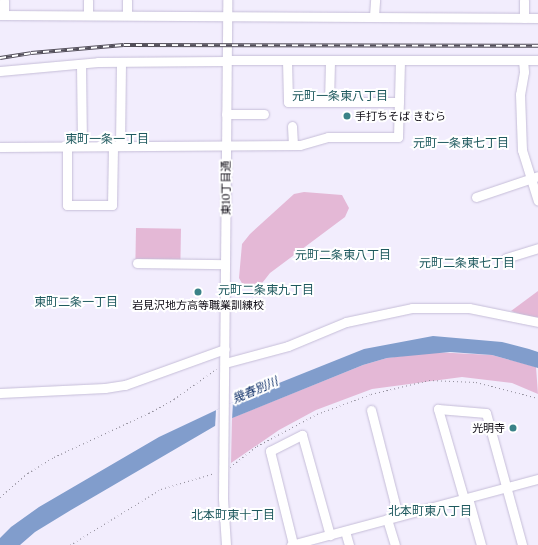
<!DOCTYPE html>
<meta charset="utf-8">
<style>
body{margin:0}
#map{position:relative;width:538px;height:545px;overflow:hidden;background:#f2edfd;font-family:Lora,"Noto Sans JP",serif}
div>[style]{position:absolute}
[style*='--x']{left:calc(var(--x)*1px);top:calc(var(--y)*1px);width:calc(var(--w)*1px);rotate:calc(var(--a)*1deg)}
.green>*{inset:0;background:#e4b8d6;transform-origin:0 0}
.water>*{inset:0;background:#819dcc}
.pier>*{inset:0;background:#f2edfd}
.path>*{height:1px;margin-top:-0.5px;transform-origin:0;background:repeating-linear-gradient(90deg,#918d9a 0 1px,transparent 0 4px)}
.roads{filter:drop-shadow(0 0 1px #c5bdd8) drop-shadow(0 0 1px #c5bdd8)}
.minor>*{height:9px;margin:-4.5px;padding:0 4.5px;transform-origin:4.5px;border-radius:4.5px;background:#fff}
.rail>*{height:3.5px;margin-top:-1.75px;transform-origin:0;background:repeating-linear-gradient(90deg,#fff 0 6px,#534f5a 0 12px);box-sizing:border-box;border-block:1px solid #534f5a}
.dots>*{width:11px;height:11px;translate:-50% -50%;box-sizing:border-box;border:2px solid #fff;border-radius:50%}
span{translate:-50% -50%;white-space:nowrap;text-align:center;line-height:1.15;-webkit-text-stroke:4px #fff;paint-order:stroke}
.poi-label{font-size:11px;color:#0f0c15}
.left{translate:0 -50%;text-align:left}
.right{translate:-100% -50%;text-align:right}
.street-label{font-size:11px;color:#0f0c15}
.neighbourhood-label{font-size:12px;color:#1e595e}
.water-label{font-size:12px;color:#0f2f68;font-style:italic}
</style>
<div id="map">
<div class="green">
<div style="clip-path:polygon(304px 192px,342px 195px,349px 208px,345px 217px,270px 273px,259px 287px,254px 290px,244px 287px,239px 278px,242px 244px,250px 234px,294px 194px)"></div>
<div style="left:136px;top:228px;width:45px;height:32px;rotate:1deg"></div>
<div style="clip-path:polygon(538px 291px,538px 320px,511px 311px)"></div>
<div style="clip-path:polygon(433px 352px,492px 355px,536px 367px,538px 394px,512px 383px,462px 377px,372px 389px,316px 410px,279px 430px,231px 463px,232px 418px,363px 365px,387px 358px)"></div>
</div>
<div class="water">
<div style="clip-path:polygon(433px 336px,502px 342px,529px 349px,538px 352px,538px 368px,492px 355px,450px 352px,387px 358px,363px 365px,220px 423px,71px 510px,35px 532px,20px 545px,0 545px,0 538px,11px 527px,39px 507px,159px 437px,244px 397px,364px 349px)"></div>
</div>
<div class="pier">
<div style="clip-path:polygon(233px 402px,232px 420px,215px 428px,216px 410px)"></div>
</div>
<div class="path">
<div style="--x:230;--y:467;--w:34;--a:-38"></div>
<div style="--x:257;--y:446;--w:68;--a:-28.1"></div>
<div style="--x:317;--y:414;--w:58;--a:-20.3"></div>
<div style="--x:371;--y:394;--w:60;--a:-13.6"></div>
<div style="--x:429;--y:380;--w:47;--a:2.4"></div>
<div style="--x:476;--y:382;--w:64;--a:14.5"></div>
<div style="--x:0;--y:497;--w:37;--a:-41"></div>
<div style="--x:28;--y:473;--w:31;--a:-32"></div>
<div style="--x:54;--y:457;--w:105;--a:-24.9"></div>
<div style="--x:149;--y:413;--w:29;--a:-29"></div>
<div style="--x:174;--y:399;--w:52;--a:-35.5"></div>
<div style="--x:70;--y:545;--w:107;--a:-31.6"></div>
<div style="--x:161;--y:489;--w:56;--a:-16.5"></div>
</div>
<div class="roads">
<div class="minor">
<div style="--x:0;--y:15;--w:538;--a:0.32"></div>
<div style="--x:4;--y:15;--w:15;--a:-90"></div>
<div style="--x:88;--y:15;--w:15;--a:-90"></div>
<div style="--x:127;--y:15;--w:15;--a:-90"></div>
<div style="--x:374;--y:16;--w:16;--a:-86"></div>
<div style="--x:524;--y:18;--w:18;--a:-90"></div>
<div style="--x:226;--y:60;--w:312;--a:0"></div>
<div style="--x:287;--y:60;--w:42;--a:88.6"></div>
<div style="--x:288;--y:102;--w:111;--a:0"></div>
<div style="--x:523;--y:60;--w:12;--a:85"></div>
<div style="--x:524;--y:72;--w:22;--a:100"></div>
<div style="--x:520;--y:94;--w:56;--a:88"></div>
<div style="--x:522;--y:150;--w:53;--a:72.6"></div>
<div style="--x:81;--y:64;--w:82;--a:89.3"></div>
<div style="--x:0;--y:71;--w:98;--a:-5.2"></div>
<div style="--x:98;--y:62;--w:128;--a:-0.4"></div>
<div style="--x:329;--y:102;--w:42;--a:-88.6"></div>
<div style="--x:226;--y:114;--w:38;--a:0"></div>
<div style="--x:292;--y:126;--w:19;--a:87"></div>
<div style="--x:120;--y:145;--w:83;--a:-89.3"></div>
<div style="--x:67;--y:146;--w:59;--a:90"></div>
<div style="--x:67;--y:205;--w:45;--a:0"></div>
<div style="--x:112;--y:205;--w:60;--a:-89"></div>
<div style="--x:0;--y:147;--w:300;--a:-0.4"></div>
<div style="--x:300;--y:145;--w:29;--a:-16"></div>
<div style="--x:328;--y:137;--w:70;--a:0"></div>
<div style="--x:398;--y:137;--w:77;--a:-88.5"></div>
<div style="--x:476;--y:197;--w:65;--a:-18.7"></div>
<div style="--x:506;--y:258;--w:34;--a:-17"></div>
<div style="--x:137;--y:263;--w:88;--a:0.7"></div>
<div style="--x:225;--y:363;--w:65;--a:-15.1"></div>
<div style="--x:288;--y:346;--w:63;--a:-22.5"></div>
<div style="--x:346;--y:322;--w:67;--a:-12"></div>
<div style="--x:412;--y:308;--w:57;--a:0"></div>
<div style="--x:469;--y:308;--w:70;--a:11.5"></div>
<div style="--x:0;--y:393;--w:105;--a:-2.7"></div>
<div style="--x:105;--y:388;--w:20;--a:-9"></div>
<div style="--x:125;--y:385;--w:106;--a:-19.8"></div>
<div style="--x:371;--y:410;--w:109;--a:75.7"></div>
<div style="--x:468;--y:498;--w:49;--a:74.5"></div>
<div style="--x:464;--y:499;--w:94;--a:-106.1"></div>
<div style="--x:438;--y:409;--w:48;--a:4.8"></div>
<div style="--x:486;--y:413;--w:137;--a:74.7"></div>
<div style="--x:387;--y:519;--w:27;--a:73"></div>
<div style="--x:345;--y:531;--w:15;--a:74"></div>
<div style="--x:293;--y:544;--w:96;--a:-103.9"></div>
<div style="--x:270;--y:451;--w:36;--a:-27"></div>
<div style="--x:302;--y:435;--w:104;--a:74.4"></div>
<div style="--x:226;--y:545;--w:47;--a:-93.7"></div>
<div style="--x:223;--y:498;--w:498;--a:-89.5"></div>
<div style="--x:291;--y:545;--w:256;--a:-15"></div>
</div>
</div>
<div class="rail">
<div style="--x:0;--y:58;--w:31;--a:-9"></div>
<div style="--x:31;--y:53;--w:93;--a:-4.9"></div>
<div style="--x:124;--y:45;--w:414;--a:0.1"></div>
</div>
<div class="dots">
<div style="left:347px;top:116px;background:#3a8288"></div>
<div style="left:198px;top:292px;background:#3a8288"></div>
<div style="left:513px;top:428px;background:#3a8288"></div>
</div>
<div class="poi-label">
<span class="left" style="left:355px;top:116px">手打ちそば きむら</span>
<span style="left:198px;top:305px">岩見沢地方高等職業訓練校</span>
<span class="right" style="left:505px;top:428px">光明寺</span>
</div>
<div class="street-label">
<span style="left:226px;top:188px;rotate:-90deg">東10丁目通</span>
</div>
<div class="neighbourhood-label">
<span style="left:340px;top:96px">元町一条東八丁目</span>
<span style="left:107px;top:139px">東町一条一丁目</span>
<span style="left:461px;top:143px">元町一条東七丁目</span>
<span style="left:343px;top:255px">元町二条東八丁目</span>
<span style="left:467px;top:263px">元町二条東七丁目</span>
<span style="left:266px;top:290px">元町二条東九丁目</span>
<span style="left:76px;top:302px">東町二条一丁目</span>
<span style="left:430px;top:511px">北本町東八丁目</span>
<span style="left:233px;top:515px">北本町東十丁目</span>
</div>
<div class="water-label">
<span style="left:255px;top:390px;rotate:-23deg">幾春別川</span>
</div>
</div>
